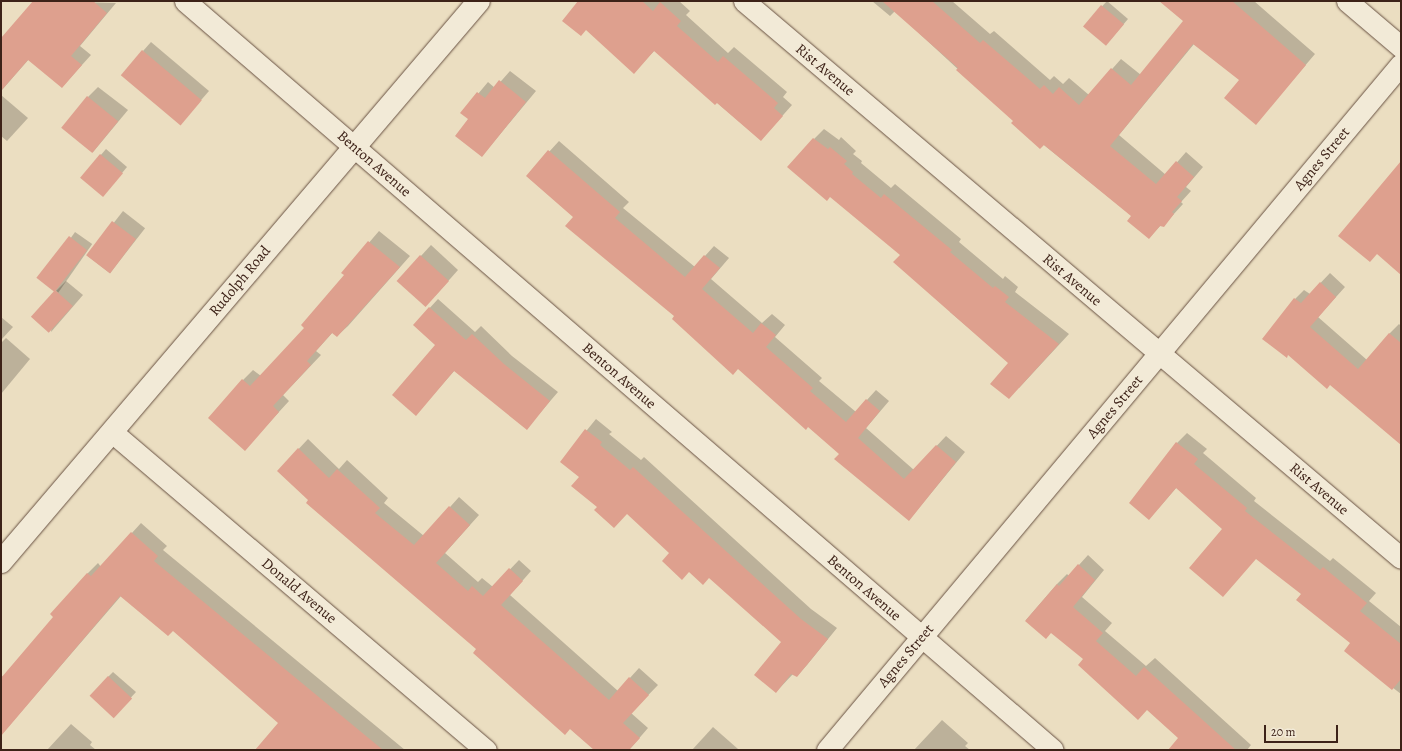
<!DOCTYPE html>
<style>
body{margin:0}
#map{position:relative;width:1402px;height:751px;overflow:hidden;background:#ebdec1;font-family:Alegreya,serif}
div>[style]{position:absolute}
[style*='--x']{left:calc(var(--x)*1px);top:calc(var(--y)*1px);width:calc(var(--w)*1px);rotate:calc(var(--a)*1deg)}
.shadow>*{inset:0;background:#0003;transform-origin:0 0}
.building>*{inset:0;background:#dea08e;transform-origin:0 0}
.roads{filter:drop-shadow(0 0 1px #685142) drop-shadow(0 0 1px #685142)}
.minor>*{height:21px;margin:-10.5px;padding:0 10.5px;transform-origin:10.5px;border-radius:10.5px;background:#f2ead7}
.tertiary>*{height:22px;margin:-11px;padding:0 11px;transform-origin:11px;border-radius:11px;background:#f2ead7}
span{translate:-50% -50%;white-space:nowrap;text-align:center;line-height:1.15;-webkit-text-stroke:4px #f2ead7;paint-order:stroke}
.street-label{font-size:15px;color:#3d2218}
.frame{position:absolute;inset:0;border:2px solid #3d2218;pointer-events:none}
.scale{position:absolute;left:1264px;top:725px;width:74px;height:18px;box-sizing:border-box;border:2px solid #3d2218;border-top:0;padding-left:5px;font-size:12px;line-height:14px;white-space:nowrap;color:#3d2218;-webkit-text-stroke:3px #f2ead7;paint-order:stroke}
</style>
<div id="map">
<div class="shadow">
<div style="clip-path:polygon(35px 1px,116px 3px,80px 46px,91px 55px,62px 87px,29px 59px,1px 91px,1px 40px)"></div>
<div style="clip-path:polygon(579px 1px,679px 1px,690px 11px,686px 15px,728px 53px,734px 47px,787px 92px,783px 97px,792px 105px,761px 140px,655px 50px,634px 72px)"></div>
<div style="clip-path:polygon(872px 1px,952px 1px,990px 34px,994px 31px,1050px 80px,1054px 76px,1063px 84px,1069px 78px,1089px 95px,1121px 59px,1141px 75px,1184px 21px,1161px 1px,1254px 1px,1315px 54px,1256px 123px,1240px 80px,1194px 44px,1119px 135px,1166px 175px,1186px 152px,1203px 167px,1186px 187px,1191px 191px,1181px 202px,1183px 204px,1163px 226px,1161px 225px,1149px 238px,1132px 216px,1014px 121px,895px 11px,890px 16px)"></div>
<div style="clip-path:polygon(1107px 1px,1128px 19px,1111px 39px,1084px 26px)"></div>
<div style="clip-path:polygon(151px 42px,209px 91px,188px 115px,143px 51px)"></div>
<div style="clip-path:polygon(510px 71px,536px 91px,482px 156px,470px 119px,462px 113px,488px 82px,495px 88px)"></div>
<div style="clip-path:polygon(98px 87px,128px 110px,93px 152px,88px 97px)"></div>
<div style="clip-path:polygon(1px 95px,28px 118px,7px 141px,1px 136px)"></div>
<div style="clip-path:polygon(824px 129px,839px 140px,841px 137px,856px 151px,853px 154px,862px 161px,861px 163px,891px 188px,895px 184px,961px 239px,959px 242px,1003px 279px,1005px 276px,1018px 287px,1015px 292px,1069px 334px,1019px 388px,1009px 362px,950px 312px,952px 310px,901px 255px,814px 139px)"></div>
<div style="clip-path:polygon(559px 141px,629px 202px,623px 208px,695px 267px,714px 246px,729px 258px,711px 279px,762px 323px,772px 314px,785px 325px,775px 337px,822px 378px,819px 381px,856px 412px,876px 390px,889px 401px,866px 428px,914px 470px,946px 436px,965px 452px,909px 520px,840px 453px,676px 316px,574px 217px,527px 176px)"></div>
<div style="clip-path:polygon(106px 149px,127px 167px,107px 191px,81px 178px)"></div>
<div style="left:123px;top:211px;width:28px;height:57px;rotate:38deg"></div>
<div style="clip-path:polygon(379px 231px,410px 256px,348px 326px,337px 336px,333px 332px,316px 351px,321px 355px,283px 395px,289px 401px,245px 449px,243px 380px,253px 370px,261px 376px,306px 328px,345px 275px,343px 273px)"></div>
<div style="left:75px;top:232px;width:21px;height:59px;rotate:35deg"></div>
<div style="clip-path:polygon(431px 245px,458px 270px,435px 296px,398px 281px)"></div>
<div style="clip-path:polygon(1330px 273px,1345px 287px,1318px 317px,1367px 360px,1390px 333px,1399px 324px,1401px 326px,1401px 444px,1330px 384px,1295px 299px,1304px 290px,1310px 294px)"></div>
<div style="clip-path:polygon(66px 281px,83px 295px,51px 332px,56px 291px)"></div>
<div style="clip-path:polygon(438px 299px,475px 332px,481px 326px,512px 356px,558px 392px,527px 428px,455px 370px,416px 414px,436px 345px,414px 325px)"></div>
<div style="clip-path:polygon(1px 317px,13px 327px,1px 340px)"></div>
<div style="clip-path:polygon(6px 338px,30px 359px,1px 394px,1px 343px)"></div>
<div style="clip-path:polygon(596px 419px,612px 432px,609px 434px,641px 460px,644px 457px,811px 609px,837px 628px,807px 665px,797px 676px,793px 674px,776px 692px,783px 642px,709px 577px,671px 553px,628px 513px,599px 507px,580px 477px,561px 462px)"></div>
<div style="clip-path:polygon(1187px 433px,1207px 449px,1203px 453px,1256px 498px,1254px 501px,1330px 561px,1333px 558px,1376px 593px,1369px 601px,1401px 627px,1401px 694px,1345px 651px,1351px 643px,1302px 594px,1177px 487px,1158px 509px,1177px 443px)"></div>
<div style="clip-path:polygon(308px 439px,339px 469px,347px 460px,388px 498px,384px 503px,424px 536px,459px 497px,479px 515px,445px 553px,478px 582px,482px 578px,493px 587px,519px 560px,531px 571px,510px 595px,618px 691px,639px 668px,658px 685px,631px 713px,648px 728px,629px 750px,595px 750px,307px 503px,310px 500px,278px 471px)"></div>
<div style="clip-path:polygon(141px 523px,167px 546px,163px 550px,405px 750px,271px 750px,280px 723px,173px 630px,121px 596px,1px 735px,1px 677px,6px 675px,55px 617px,52px 614px,88px 573px,98px 563px,101px 567px)"></div>
<div style="clip-path:polygon(1088px 555px,1104px 570px,1082px 597px,1112px 623px,1105px 631px,1146px 666px,1155px 658px,1251px 745px,1247px 750px,1176px 750px,1180px 738px,1147px 709px,1051px 632px,1026px 620px,1057px 584px,1067px 574px,1069px 576px)"></div>
<div style="clip-path:polygon(113px 672px,136px 692px,114px 716px,108px 677px)"></div>
<div style="clip-path:polygon(942px 720px,968px 743px,965px 746px,970px 750px,914px 750px)"></div>
<div style="clip-path:polygon(71px 724px,92px 742px,90px 745px,96px 750px,47px 750px)"></div>
<div style="clip-path:polygon(713px 727px,738px 749px,737px 750px,692px 750px)"></div>
</div>
<div class="building">
<div style="clip-path:polygon(33px 1px,93px 1px,107px 13px,71px 56px,82px 65px,62px 88px,28px 60px,1px 91px,1px 38px)"></div>
<div style="clip-path:polygon(578px 1px,642px 1px,653px 11px,660px 2px,681px 21px,677px 26px,718px 62px,723px 56px,778px 103px,774px 108px,783px 116px,761px 141px,717px 103px,715px 105px,654px 51px,634px 74px,586px 30px,581px 36px,562px 21px)"></div>
<div style="clip-path:polygon(882px 1px,932px 1px,980px 43px,983px 40px,1040px 89px,1044px 85px,1053px 94px,1059px 87px,1079px 105px,1111px 68px,1131px 85px,1183px 21px,1159px 1px,1232px 1px,1306px 65px,1256px 125px,1224px 98px,1239px 80px,1193px 44px,1110px 146px,1156px 184px,1176px 161px,1194px 177px,1177px 197px,1182px 201px,1172px 212px,1174px 214px,1164px 227px,1160px 226px,1149px 239px,1127px 221px,1131px 216px,1044px 145px,1040px 149px,1011px 123px,1013px 121px,956px 70px,958px 68px)"></div>
<div style="left:1101px;top:5px;width:30px;height:28px;rotate:40deg"></div>
<div style="left:142px;top:50px;width:78px;height:33px;rotate:40deg"></div>
<div style="clip-path:polygon(499px 80px,526px 102px,482px 157px,455px 136px,468px 119px,460px 113px,477px 92px,485px 98px)"></div>
<div style="left:87px;top:96px;width:40px;height:41px;rotate:39deg"></div>
<div style="clip-path:polygon(813px 138px,828px 149px,830px 147px,847px 161px,844px 164px,853px 172px,852px 174px,881px 198px,884px 194px,952px 250px,950px 252px,993px 288px,995px 286px,1009px 297px,1005px 302px,1059px 344px,1009px 399px,990px 384px,1008px 363px,893px 262px,900px 255px,830px 197px,827px 201px,787px 167px)"></div>
<div style="clip-path:polygon(548px 150px,620px 212px,615px 218px,685px 277px,704px 255px,720px 268px,702px 289px,753px 333px,761px 323px,776px 335px,766px 347px,813px 388px,810px 391px,846px 422px,866px 399px,880px 411px,858px 438px,904px 479px,936px 445px,956px 462px,909px 521px,834px 459px,839px 454px,808px 427px,806px 430px,738px 369px,733px 375px,672px 319px,674px 316px,565px 226px,573px 217px,526px 176px)"></div>
<div style="left:100px;top:154px;width:30px;height:31px;rotate:40deg"></div>
<div style="clip-path:polygon(1401px 161px,1401px 275px,1377px 254px,1370px 262px,1338px 236px)"></div>
<div style="left:112px;top:221px;width:30px;height:43px;rotate:37deg"></div>
<div style="left:69px;top:236px;width:23px;height:53px;rotate:38deg"></div>
<div style="clip-path:polygon(368px 241px,400px 267px,337px 337px,332px 333px,307px 361px,311px 365px,273px 406px,279px 412px,245px 451px,208px 418px,242px 379px,250px 386px,304px 328px,301px 325px,344px 275px,341px 273px)"></div>
<div style="left:420px;top:255px;width:39px;height:35px;rotate:42deg"></div>
<div style="clip-path:polygon(1320px 282px,1336px 297px,1310px 327px,1358px 369px,1389px 333px,1401px 343px,1401px 445px,1330px 385px,1327px 389px,1288px 355px,1287px 358px,1262px 339px,1294px 298px,1301px 303px)"></div>
<div style="left:55px;top:290px;width:24px;height:36px;rotate:42deg"></div>
<div style="clip-path:polygon(429px 307px,466px 340px,472px 334px,504px 364px,550px 401px,527px 430px,454px 371px,416px 416px,392px 395px,435px 345px,413px 325px)"></div>
<div style="clip-path:polygon(585px 429px,602px 442px,600px 445px,630px 470px,633px 467px,801px 619px,828px 639px,797px 677px,791px 674px,776px 693px,754px 675px,781px 642px,709px 578px,703px 585px,689px 572px,682px 580px,662px 561px,669px 553px,627px 514px,614px 528px,594px 510px,597px 507px,571px 486px,579px 477px,560px 462px)"></div>
<div style="clip-path:polygon(1176px 442px,1198px 459px,1194px 464px,1247px 508px,1245px 511px,1320px 570px,1323px 567px,1367px 603px,1360px 611px,1401px 644px,1401px 679px,1392px 690px,1344px 651px,1350px 643px,1296px 600px,1301px 594px,1256px 559px,1223px 597px,1189px 568px,1222px 529px,1176px 488px,1149px 520px,1129px 503px)"></div>
<div style="clip-path:polygon(298px 448px,329px 478px,337px 469px,380px 508px,375px 513px,414px 545px,449px 506px,470px 525px,436px 563px,468px 591px,472px 586px,483px 596px,509px 568px,523px 581px,501px 605px,609px 700px,629px 677px,649px 695px,623px 723px,640px 738px,629px 750px,594px 750px,570px 729px,565px 735px,473px 653px,476px 649px,306px 503px,308px 500px,277px 471px)"></div>
<div style="clip-path:polygon(131px 532px,158px 556px,154px 561px,383px 750px,255px 750px,278px 723px,173px 631px,168px 636px,120px 596px,1px 736px,1px 678px,53px 617px,50px 614px,87px 573px,91px 576px)"></div>
<div style="clip-path:polygon(1078px 564px,1095px 580px,1073px 607px,1103px 633px,1096px 641px,1136px 676px,1144px 667px,1236px 750px,1168px 750px,1178px 738px,1147px 710px,1138px 720px,1078px 665px,1083px 659px,1051px 633px,1046px 639px,1025px 621px,1057px 584px,1059px 586px)"></div>
<div style="left:108px;top:676px;width:33px;height:27px;rotate:43deg"></div>
</div>
<div class="roads">
<div class="minor">
<div style="--x:185;--y:1;--w:1146;--a:40.79"></div>
<div style="--x:744;--y:1;--w:861;--a:40.29"></div>
<div style="--x:1347;--y:1;--w:71;--a:40.4"></div>
<div style="--x:112;--y:432;--w:491;--a:40.4"></div>
<div style="--x:827;--y:750;--w:894;--a:-50.08"></div>
</div>
<div class="tertiary">
<div style="--x:1;--y:562;--w:737;--a:-49.57"></div>
</div>
</div>
<div class="street-label">
<span style="left:825px;top:70px;rotate:40deg">Rist Avenue</span>
<span style="left:1322px;top:159px;rotate:-50deg">Agnes Street</span>
<span style="left:374px;top:164px;rotate:41deg">Benton Avenue</span>
<span style="left:1072px;top:280px;rotate:40deg">Rist Avenue</span>
<span style="left:240px;top:281px;rotate:-50deg">Rudolph Road</span>
<span style="left:619px;top:376px;rotate:41deg">Benton Avenue</span>
<span style="left:1115px;top:407px;rotate:-50deg">Agnes Street</span>
<span style="left:1319px;top:489px;rotate:40deg">Rist Avenue</span>
<span style="left:864px;top:588px;rotate:41deg">Benton Avenue</span>
<span style="left:299px;top:591px;rotate:40deg">Donald Avenue</span>
<span style="left:906px;top:656px;rotate:-50deg">Agnes Street</span>
</div>
<div class="frame"></div>
<div class="scale">20 m</div>
</div>
